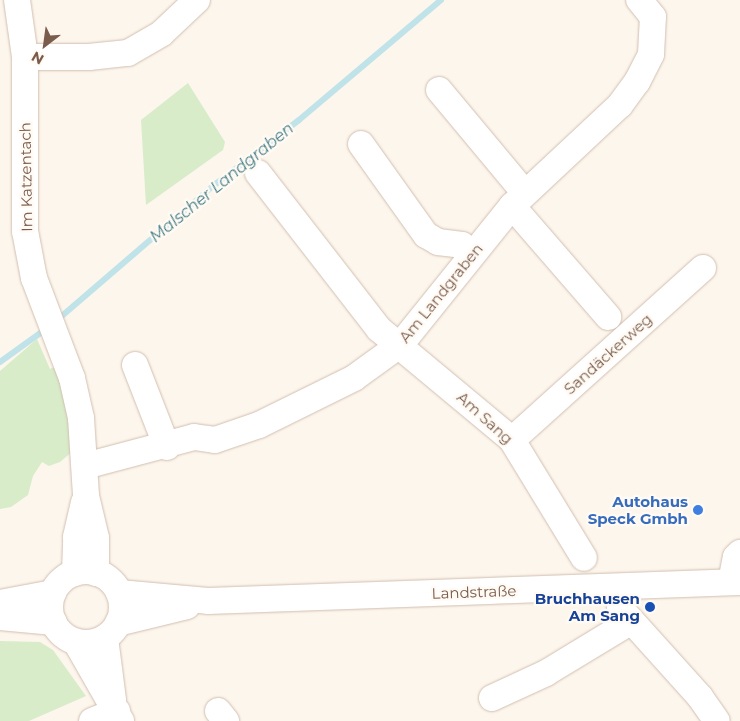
<!DOCTYPE html>
<meta charset="utf-8">
<style>
body{margin:0}
#map{position:relative;width:740px;height:721px;overflow:hidden;background:#fdf6ec;font-family:Montserrat,sans-serif}
div>[style]{position:absolute}
[style*='--x']{left:calc(var(--x)*1px);top:calc(var(--y)*1px);width:calc(var(--w)*1px);rotate:calc(var(--a)*1deg)}
.green>*{inset:0;background:#d8ecc9}
.stream>*{height:6px;margin:-3px;padding:0 3px;transform-origin:3px;border-radius:3px;background:#bfe3e8}
.roads{filter:drop-shadow(0 0 1px #d1beb0) drop-shadow(0 0 1px #d1beb0)}
.minor>*{height:26px;margin:-13px;padding:0 13px;transform-origin:13px;border-radius:13px;background:#fff}
.minor>.ring{margin:-13px;padding:0;box-sizing:content-box;background:none;border:26px solid #fff;border-radius:50%}
.dots>*{width:14px;height:14px;translate:-50% -50%;box-sizing:border-box;border:2px solid #fffaf3;border-radius:50%}
span{translate:-50% -50%;white-space:nowrap;text-align:center;line-height:1.15;-webkit-text-stroke:4.5px #fffaf3;paint-order:stroke}
.street-label{font-size:15px;color:#7a5c4d}
.shop-label{font-size:15px;color:#366cbe;font-weight:700}
.right{translate:-100% -50%;text-align:right}
.transit-label{font-size:15px;color:#164399;font-weight:700}
.water-label{font-size:16px;color:#437c86;font-style:italic}
.north{position:absolute;left:20px;top:20px;width:50px;height:50px;-webkit-text-stroke:4px #fffaf3;paint-order:stroke;rotate:210deg;font-size:14px;font-weight:700;line-height:20px;text-align:center;color:#7a5c4d}
.north::after{content:'';display:block;margin:auto;width:18px;height:22px;background:#7a5c4d;clip-path:polygon(50% 0,100% 100%,50% 72%,0 100%)}
</style>
<div id="map">
<div class="green">
<div style="clip-path:polygon(188px 83px,225px 142px,223px 150px,146px 205px,141px 120px)"></div>
<div style="clip-path:polygon(37px 339px,50px 369px,55px 367px,64px 391px,73px 451px,60px 462px,49px 466px,42px 462px,33px 476px,28px 495px,11px 507px,0 509px,0 371px)"></div>
<div style="clip-path:polygon(0 641px,40px 642px,53px 650px,86px 696px,29px 721px,0 721px)"></div>
</div>
<div class="stream">
<div style="--x:56;--y:321;--w:207;--a:-40.7"></div>
<div style="--x:213;--y:186;--w:108;--a:-37.5"></div>
<div style="--x:299;--y:120;--w:186;--a:-40.2"></div>
<div style="--x:0;--y:362;--w:57;--a:-35.7"></div>
</div>
<div class="roads">
<div class="minor">
<div style="--x:17;--y:0;--w:58;--a:82"></div>
<div style="--x:25;--y:57;--w:174;--a:90"></div>
<div style="--x:25;--y:231;--w:48;--a:79.2"></div>
<div style="--x:34;--y:278;--w:107;--a:69.2"></div>
<div style="--x:72;--y:378;--w:41;--a:77.3"></div>
<div style="--x:81;--y:418;--w:78;--a:86.3"></div>
<div style="--x:86;--y:496;--w:43;--a:76.6"></div>
<div style="--x:96;--y:538;--w:35;--a:90"></div>
<div style="--x:25;--y:57;--w:64;--a:0"></div>
<div style="--x:89;--y:57;--w:39;--a:-6"></div>
<div style="--x:128;--y:53;--w:39;--a:-30"></div>
<div style="--x:162;--y:33;--w:48;--a:-43.3"></div>
<div style="--x:439;--y:90;--w:133;--a:50.2"></div>
<div style="--x:361;--y:144;--w:112;--a:54.5"></div>
<div style="--x:426;--y:235;--w:14;--a:30"></div>
<div style="--x:438;--y:242;--w:24;--a:7"></div>
<div style="--x:462;--y:245;--w:14;--a:36"></div>
<div style="--x:258;--y:173;--w:197;--a:52.2"></div>
<div style="--x:379;--y:329;--w:173;--a:39.8"></div>
<div style="--x:512;--y:440;--w:138;--a:58.6"></div>
<div style="--x:512;--y:206;--w:147;--a:49.1"></div>
<div style="--x:135;--y:365;--w:88;--a:68.7"></div>
<div style="--x:512;--y:440;--w:257;--a:-42"></div>
<div style="--x:85;--y:466;--w:113;--a:-14.9"></div>
<div style="--x:194;--y:437;--w:21;--a:8"></div>
<div style="--x:215;--y:440;--w:46;--a:-18.8"></div>
<div style="--x:259;--y:425;--w:106;--a:-26.3"></div>
<div style="--x:354;--y:378;--w:58;--a:-35.9"></div>
<div style="--x:401;--y:344;--w:177;--a:-51.2"></div>
<div style="--x:512;--y:206;--w:148;--a:-43.1"></div>
<div style="--x:620;--y:105;--w:29;--a:-54"></div>
<div style="--x:637;--y:82;--w:31;--a:-63"></div>
<div style="--x:651;--y:54;--w:37;--a:-87"></div>
<div style="--x:653;--y:17;--w:22;--a:-129"></div>
<div class="ring" style="left:50px;top:571px;width:46px;height:46px"></div>
<div style="--x:75;--y:573;--w:36;--a:-88"></div>
<div style="--x:76;--y:537;--w:36;--a:-77"></div>
<div style="--x:731;--y:582;--w:25;--a:-79"></div>
<div style="--x:736;--y:557;--w:6;--a:-45"></div>
<div style="--x:618;--y:588;--w:20;--a:84"></div>
<div style="--x:620;--y:608;--w:120;--a:48"></div>
<div style="--x:700;--y:697;--w:29;--a:55"></div>
<div style="--x:119;--y:593;--w:89;--a:5.1"></div>
<div style="--x:208;--y:601;--w:532;--a:-2.05"></div>
<div style="--x:0;--y:603;--w:54;--a:-10.7"></div>
<div style="--x:0;--y:617;--w:54;--a:5.3"></div>
<div style="--x:118;--y:623;--w:71;--a:-13.8"></div>
<div style="--x:105;--y:638;--w:63;--a:82.6"></div>
<div style="--x:76;--y:642;--w:91;--a:60.3"></div>
<div style="--x:492;--y:698;--w:60;--a:-24.8"></div>
<div style="--x:546;--y:673;--w:100;--a:-31.2"></div>
<div style="--x:218;--y:711;--w:13;--a:51"></div>
<div style="--x:92;--y:721;--w:27;--a:-22"></div>
</div>
</div>
<div class="dots">
<div style="left:698px;top:510px;background:#3f7fe0"></div>
<div style="left:650px;top:607px;background:#1a4fb4"></div>
</div>
<div class="street-label">
<span style="left:26px;top:177px;rotate:-91deg">Im Katzentach</span>
<span style="left:441px;top:293px;rotate:-51deg">Am Landgraben</span>
<span style="left:608px;top:354px;rotate:-42deg">Sandäckerweg</span>
<span style="left:485px;top:418px;rotate:42deg">Am Sang</span>
<span style="left:474px;top:592px;rotate:-2deg">Landstraße</span>
</div>
<div class="shop-label">
<span class="right" style="left:688px;top:510px">Autohaus<br>Speck Gmbh</span>
</div>
<div class="transit-label">
<span class="right" style="left:640px;top:607px">Bruchhausen<br>Am Sang</span>
</div>
<div class="water-label">
<span style="left:222px;top:183px;rotate:-39deg">Malscher Landgraben</span>
</div>
<div class="north">N</div>
</div>
